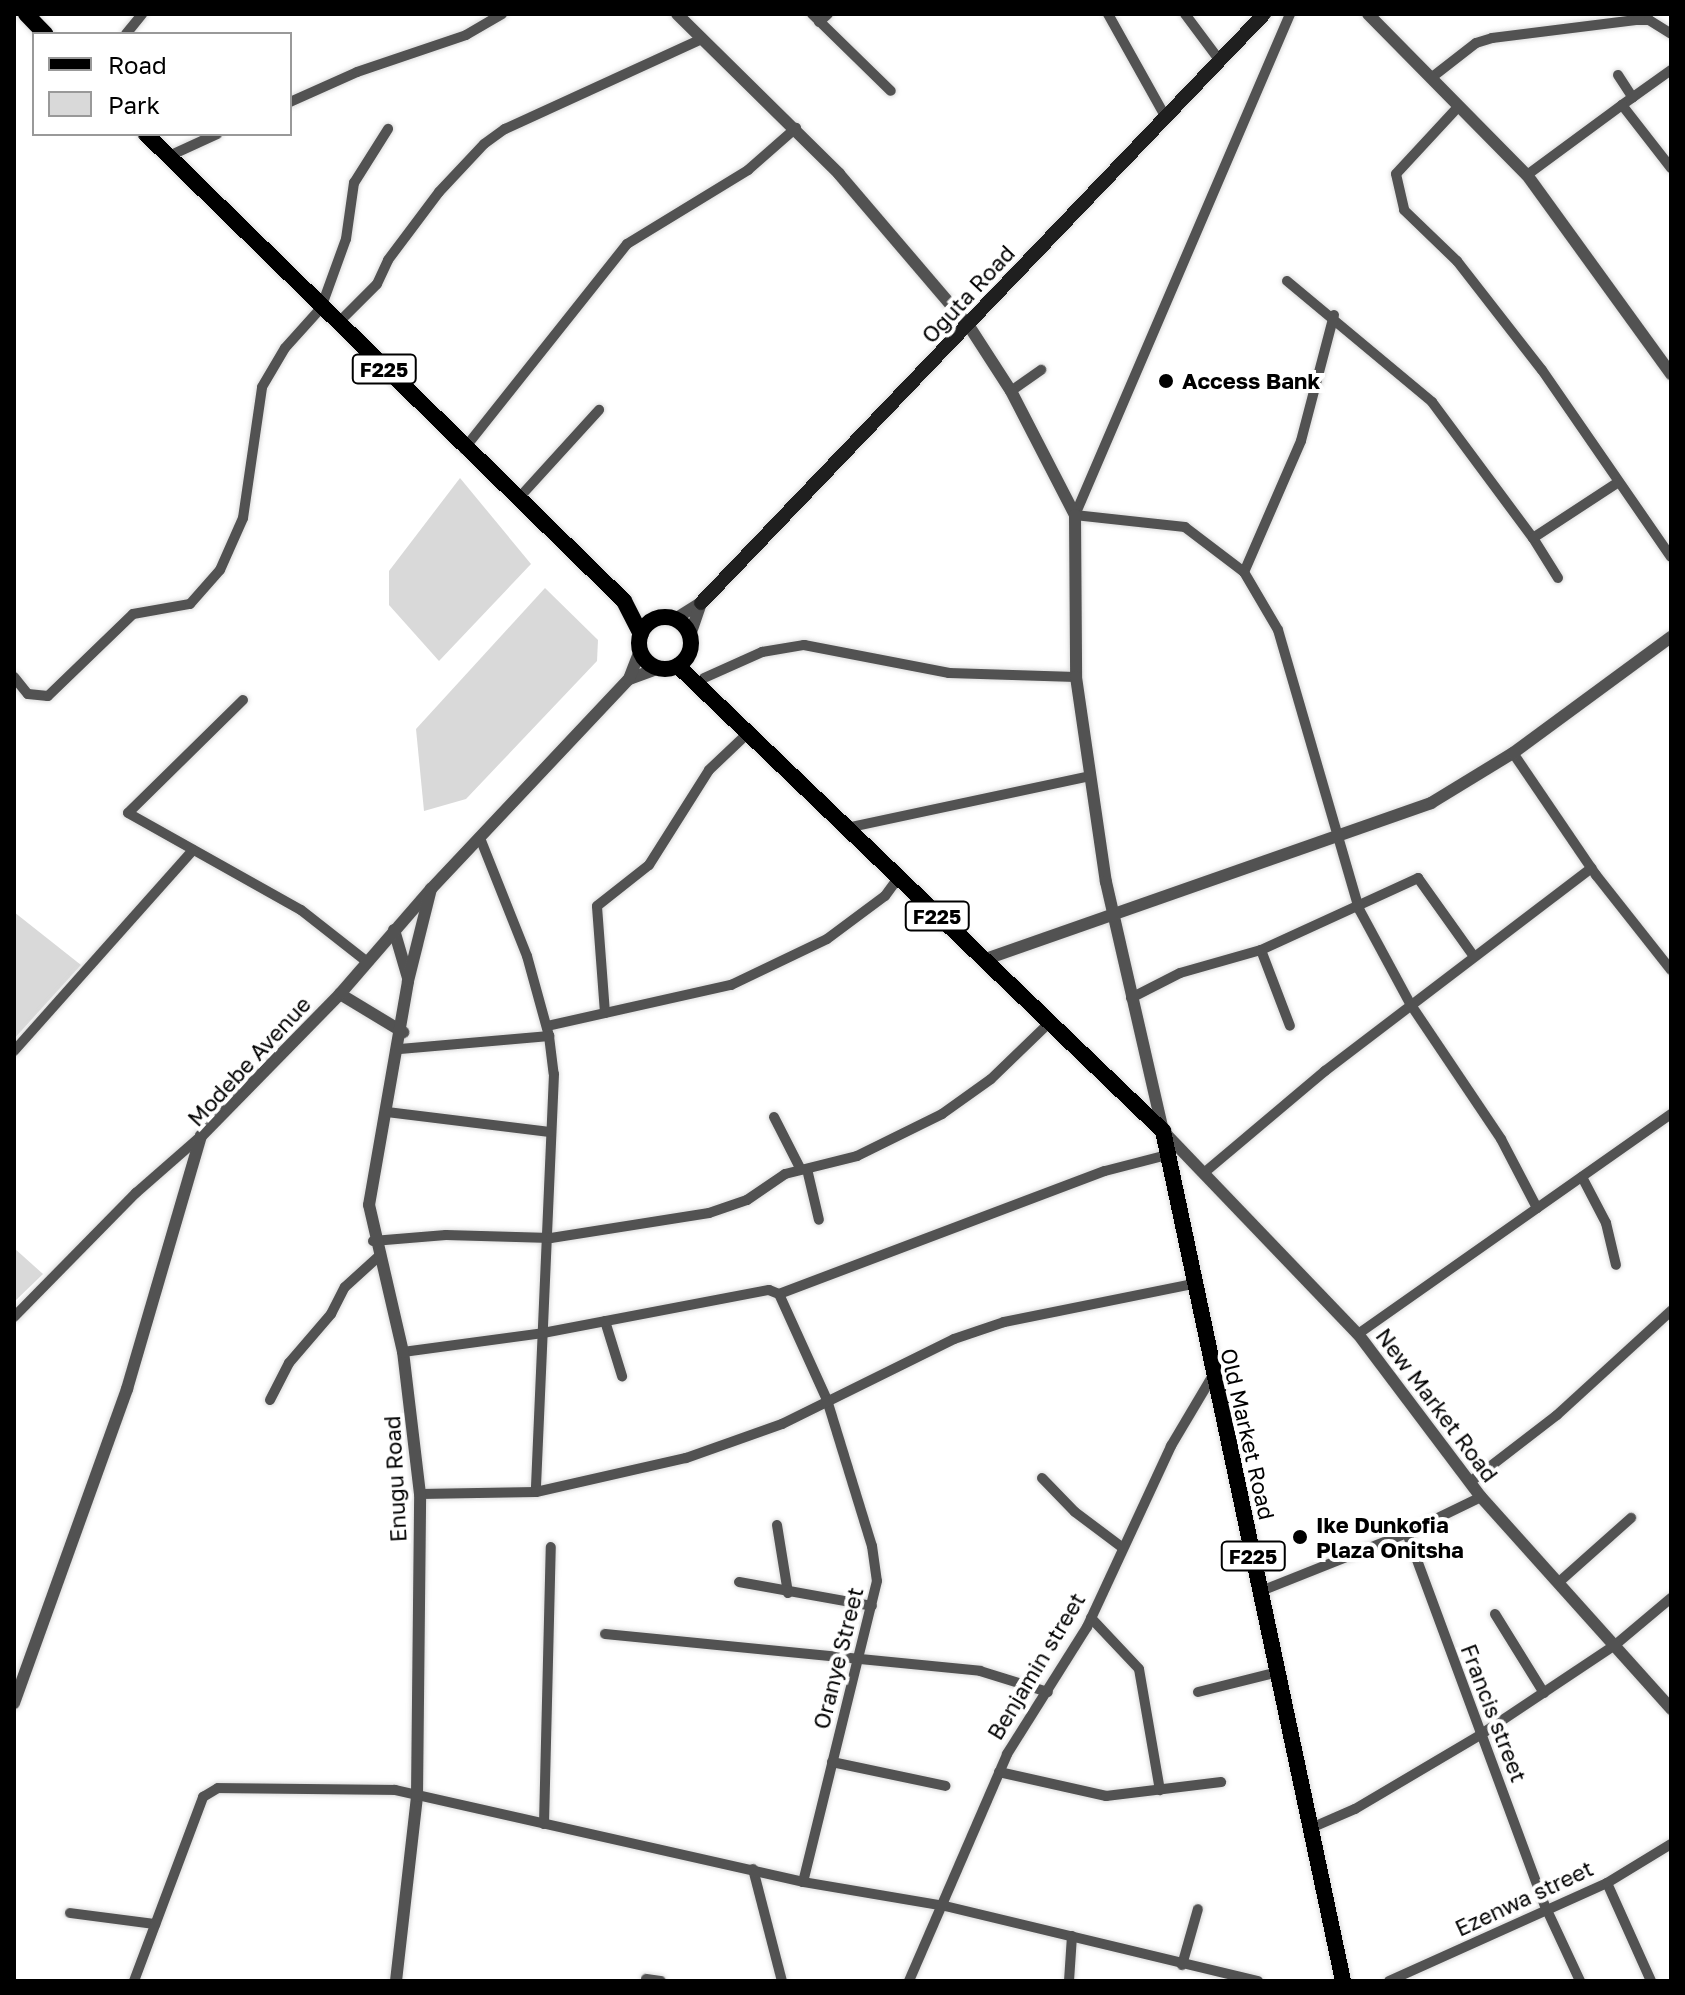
<!DOCTYPE html>
<style>
body{margin:0}
#map{position:relative;width:1685px;height:1995px;overflow:hidden;background:#fff;font-family:"Golos Text",sans-serif}
div>[style]{position:absolute}
[style*='--x']{left:calc(var(--x)*1px);top:calc(var(--y)*1px);width:calc(var(--w)*1px);rotate:calc(var(--a)*1deg)}
.green>*{inset:0;background:#d9d9d9}
.roads{filter:drop-shadow(0 0 2px #dbdbdb) drop-shadow(0 0 2px #dbdbdb)}
.minor>*{height:10px;margin:-5px;padding:0 5px;transform-origin:5px;border-radius:5px;background:#525252}
.tertiary>*{height:12px;margin:-6px;padding:0 6px;transform-origin:6px;border-radius:6px;background:#525252}
.secondary>*{height:14px;margin:-7px;padding:0 7px;transform-origin:7px;border-radius:7px;background:#1f1f1f}
.primary>*{height:16px;margin:-8px;padding:0 8px;transform-origin:8px;border-radius:8px;background:#000}
.primary>.ring{margin:-8px;padding:0;box-sizing:content-box;background:none;border:16px solid #000;border-radius:50%}
.dots>*{width:22px;height:22px;translate:-50% -50%;box-sizing:border-box;border:4px solid #fff;border-radius:50%}
span{translate:-50% -50%;white-space:nowrap;text-align:center;line-height:1.15;-webkit-text-stroke:8px #fff;paint-order:stroke}
.shield-label span{padding:2px 6px;background:#fff;border:2px solid;border-radius:6px;-webkit-text-stroke-width:0}
.shield-label{font-size:20px;color:#000;font-weight:700}
.street-label{font-size:22px;color:#000}
.poi-label{font-size:22px;color:#000;font-weight:700}
.left{translate:0 -50%;text-align:left}
.frame{position:absolute;inset:0;border:16px solid #000;pointer-events:none}
.legend{position:absolute;left:32px;top:32px;width:260px;height:104px;box-sizing:border-box;background:#fff;border:2px solid #999;margin:0;padding:10px 14px;list-style:none;font-size:24px;color:#000}
.legend li{display:flex;align-items:center;gap:16px;height:40px}
.legend b{width:40px;border:2px solid #999}
</style>
<div id="map">
<div class="green">
<div style="clip-path:polygon(460px 478px,531px 564px,439px 661px,389px 605px,389px 571px)"></div>
<div style="clip-path:polygon(545px 588px,598px 640px,597px 661px,466px 799px,424px 811px,416px 729px)"></div>
<div style="clip-path:polygon(14px 912px,81px 965px,14px 1039px)"></div>
<div style="clip-path:polygon(14px 1248px,43px 1274px,14px 1302px)"></div>
</div>
<div class="roads">
<div class="minor">
<div style="--x:812;--y:14;--w:110;--a:44.3"></div>
<div style="--x:1108;--y:14;--w:117;--a:60.8"></div>
<div style="--x:1185;--y:14;--w:59;--a:53.3"></div>
<div style="--x:819;--y:22;--w:12;--a:-42"></div>
<div style="--x:126;--y:34;--w:26;--a:-51"></div>
<div style="--x:1671;--y:70;--w:60;--a:144.5"></div>
<div style="--x:1622;--y:105;--w:80;--a:52.1"></div>
<div style="--x:1618;--y:75;--w:27;--a:57"></div>
<div style="--x:1431;--y:78;--w:57;--a:-37.9"></div>
<div style="--x:1476;--y:43;--w:17;--a:-17"></div>
<div style="--x:1492;--y:38;--w:145;--a:-7.1"></div>
<div style="--x:1636;--y:20;--w:13;--a:0"></div>
<div style="--x:1649;--y:20;--w:26;--a:32"></div>
<div style="--x:290;--y:102;--w:73;--a:-24.1"></div>
<div style="--x:357;--y:72;--w:115;--a:-18.7"></div>
<div style="--x:466;--y:35;--w:42;--a:-30.3"></div>
<div style="--x:1458;--y:107;--w:91;--a:132.8"></div>
<div style="--x:1396;--y:174;--w:37;--a:77"></div>
<div style="--x:1404;--y:210;--w:74;--a:43.9"></div>
<div style="--x:1457;--y:261;--w:138;--a:52.1"></div>
<div style="--x:1542;--y:370;--w:227;--a:55.4"></div>
<div style="--x:169;--y:156;--w:53;--a:-24.6"></div>
<div style="--x:1527;--y:175;--w:118;--a:-36.4"></div>
<div style="--x:1287;--y:281;--w:189;--a:39.8"></div>
<div style="--x:1432;--y:402;--w:169;--a:53.4"></div>
<div style="--x:1334;--y:315;--w:130;--a:104.7"></div>
<div style="--x:1301;--y:441;--w:143;--a:113.5"></div>
<div style="--x:1244;--y:572;--w:67;--a:59.6"></div>
<div style="--x:1278;--y:630;--w:291;--a:73.8"></div>
<div style="--x:1359;--y:909;--w:109;--a:61.6"></div>
<div style="--x:1411;--y:1005;--w:161;--a:56.1"></div>
<div style="--x:1501;--y:1139;--w:78;--a:62.4"></div>
<div style="--x:338;--y:323;--w:55;--a:-45"></div>
<div style="--x:377;--y:284;--w:26;--a:-65"></div>
<div style="--x:388;--y:260;--w:85;--a:-53.1"></div>
<div style="--x:439;--y:192;--w:66;--a:-46.8"></div>
<div style="--x:484;--y:144;--w:26;--a:-36"></div>
<div style="--x:505;--y:129;--w:217;--a:-24.6"></div>
<div style="--x:1011;--y:391;--w:37;--a:-35"></div>
<div style="--x:464;--y:449;--w:262;--a:-51.5"></div>
<div style="--x:627;--y:244;--w:142;--a:-31.4"></div>
<div style="--x:748;--y:170;--w:64;--a:-41.2"></div>
<div style="--x:517;--y:500;--w:122;--a:-47.7"></div>
<div style="--x:1244;--y:572;--w:74;--a:-142.7"></div>
<div style="--x:1185;--y:527;--w:111;--a:-173.8"></div>
<div style="--x:1075;--y:515;--w:545;--a:-66.77"></div>
<div style="--x:1558;--y:578;--w:47;--a:-122"></div>
<div style="--x:1533;--y:538;--w:100;--a:-33.2"></div>
<div style="--x:14;--y:677;--w:22;--a:51"></div>
<div style="--x:28;--y:694;--w:20;--a:6"></div>
<div style="--x:48;--y:696;--w:118;--a:-44"></div>
<div style="--x:133;--y:614;--w:58;--a:-10"></div>
<div style="--x:190;--y:604;--w:45;--a:-48.6"></div>
<div style="--x:220;--y:570;--w:57;--a:-66.1"></div>
<div style="--x:243;--y:518;--w:132;--a:-81.7"></div>
<div style="--x:262;--y:387;--w:45;--a:-59.5"></div>
<div style="--x:285;--y:348;--w:54;--a:-48"></div>
<div style="--x:321;--y:308;--w:73;--a:-70.1"></div>
<div style="--x:346;--y:239;--w:57;--a:-81.9"></div>
<div style="--x:354;--y:183;--w:64;--a:-57.8"></div>
<div style="--x:704;--y:678;--w:64;--a:-24.1"></div>
<div style="--x:762;--y:652;--w:43;--a:-9.5"></div>
<div style="--x:804;--y:645;--w:148;--a:10.9"></div>
<div style="--x:949;--y:673;--w:127;--a:1.8"></div>
<div style="--x:243;--y:700;--w:161;--a:135.5"></div>
<div style="--x:128;--y:813;--w:198;--a:29.3"></div>
<div style="--x:301;--y:910;--w:83;--a:38.1"></div>
<div style="--x:1513;--y:753;--w:148;--a:55.8"></div>
<div style="--x:1596;--y:875;--w:121;--a:51.7"></div>
<div style="--x:846;--y:828;--w:249;--a:-12"></div>
<div style="--x:480;--y:838;--w:127;--a:68.3"></div>
<div style="--x:527;--y:956;--w:83;--a:74.6"></div>
<div style="--x:549;--y:1036;--w:38;--a:83"></div>
<div style="--x:554;--y:1074;--w:418;--a:92.5"></div>
<div style="--x:1261;--y:950;--w:81;--a:69.1"></div>
<div style="--x:1131;--y:998;--w:55;--a:-27"></div>
<div style="--x:1180;--y:973;--w:84;--a:-15.9"></div>
<div style="--x:1261;--y:950;--w:173;--a:-24.6"></div>
<div style="--x:1418;--y:878;--w:95;--a:54.5"></div>
<div style="--x:605;--y:1013;--w:107;--a:-94.3"></div>
<div style="--x:597;--y:906;--w:66;--a:-38.3"></div>
<div style="--x:649;--y:865;--w:112;--a:-57.7"></div>
<div style="--x:709;--y:770;--w:54;--a:-43.5"></div>
<div style="--x:547;--y:1026;--w:189;--a:-12.6"></div>
<div style="--x:731;--y:985;--w:106;--a:-25.6"></div>
<div style="--x:827;--y:939;--w:72;--a:-36.6"></div>
<div style="--x:885;--y:896;--w:22;--a:-54"></div>
<div style="--x:400;--y:1049;--w:150;--a:-5"></div>
<div style="--x:14;--y:1051;--w:269;--a:-48.3"></div>
<div style="--x:387;--y:1112;--w:164;--a:7"></div>
<div style="--x:774;--y:1117;--w:59;--a:63"></div>
<div style="--x:807;--y:1169;--w:52;--a:76.8"></div>
<div style="--x:1205;--y:1172;--w:157;--a:-40.1"></div>
<div style="--x:1325;--y:1071;--w:335;--a:-37.3"></div>
<div style="--x:1582;--y:1177;--w:52;--a:62.4"></div>
<div style="--x:1606;--y:1223;--w:43;--a:76.6"></div>
<div style="--x:373;--y:1241;--w:73;--a:-4.7"></div>
<div style="--x:446;--y:1235;--w:105;--a:1.6"></div>
<div style="--x:551;--y:1238;--w:160;--a:-9"></div>
<div style="--x:709;--y:1213;--w:40;--a:-18.9"></div>
<div style="--x:747;--y:1200;--w:46;--a:-34.4"></div>
<div style="--x:785;--y:1174;--w:74;--a:-14"></div>
<div style="--x:857;--y:1156;--w:95;--a:-26.3"></div>
<div style="--x:942;--y:1114;--w:60;--a:-35.5"></div>
<div style="--x:991;--y:1079;--w:81;--a:-44"></div>
<div style="--x:779;--y:1294;--w:348;--a:-20.7"></div>
<div style="--x:1105;--y:1171;--w:64;--a:-14.5"></div>
<div style="--x:14;--y:1317;--w:174;--a:-45.5"></div>
<div style="--x:136;--y:1193;--w:86;--a:-41.2"></div>
<div style="--x:605;--y:1321;--w:58;--a:72.8"></div>
<div style="--x:1358;--y:1334;--w:383;--a:-35.1"></div>
<div style="--x:403;--y:1352;--w:141;--a:-7.7"></div>
<div style="--x:543;--y:1333;--w:230;--a:-10.8"></div>
<div style="--x:769;--y:1290;--w:11;--a:22"></div>
<div style="--x:779;--y:1294;--w:116;--a:65.6"></div>
<div style="--x:827;--y:1400;--w:153;--a:72.9"></div>
<div style="--x:872;--y:1546;--w:35;--a:82"></div>
<div style="--x:877;--y:1581;--w:310;--a:103.8"></div>
<div style="--x:270;--y:1400;--w:42;--a:-62.8"></div>
<div style="--x:289;--y:1363;--w:65;--a:-49.4"></div>
<div style="--x:331;--y:1314;--w:30;--a:-63"></div>
<div style="--x:345;--y:1287;--w:45;--a:-42.3"></div>
<div style="--x:1042;--y:1478;--w:47;--a:45.9"></div>
<div style="--x:1075;--y:1512;--w:60;--a:36.9"></div>
<div style="--x:1470;--y:1482;--w:110;--a:-37.6"></div>
<div style="--x:1557;--y:1415;--w:154;--a:-42.4"></div>
<div style="--x:420;--y:1494;--w:116;--a:-1"></div>
<div style="--x:536;--y:1492;--w:154;--a:-12.8"></div>
<div style="--x:686;--y:1458;--w:102;--a:-19.5"></div>
<div style="--x:782;--y:1424;--w:192;--a:-26.3"></div>
<div style="--x:954;--y:1339;--w:53;--a:-18.8"></div>
<div style="--x:1004;--y:1322;--w:192;--a:-11.4"></div>
<div style="--x:1481;--y:1497;--w:82;--a:154.1"></div>
<div style="--x:1407;--y:1533;--w:400;--a:69.7"></div>
<div style="--x:1546;--y:1908;--w:81;--a:65"></div>
<div style="--x:777;--y:1525;--w:69;--a:80.8"></div>
<div style="--x:739;--y:1582;--w:135;--a:10.2"></div>
<div style="--x:1558;--y:1583;--w:98;--a:-41.7"></div>
<div style="--x:1261;--y:1591;--w:157;--a:-21.7"></div>
<div style="--x:1495;--y:1614;--w:93;--a:58.2"></div>
<div style="--x:1091;--y:1618;--w:70;--a:46.7"></div>
<div style="--x:1139;--y:1669;--w:123;--a:80.2"></div>
<div style="--x:605;--y:1634;--w:377;--a:5.6"></div>
<div style="--x:980;--y:1671;--w:71;--a:17.2"></div>
<div style="--x:1198;--y:1692;--w:82;--a:-14"></div>
<div style="--x:832;--y:1762;--w:116;--a:11.9"></div>
<div style="--x:999;--y:1772;--w:110;--a:12.6"></div>
<div style="--x:1106;--y:1796;--w:116;--a:-6.9"></div>
<div style="--x:544;--y:1824;--w:277;--a:-88.6"></div>
<div style="--x:1311;--y:1828;--w:48;--a:-23.4"></div>
<div style="--x:1355;--y:1809;--w:145;--a:-30.6"></div>
<div style="--x:1480;--y:1735;--w:162;--a:-33.7"></div>
<div style="--x:1615;--y:1645;--w:73;--a:-40"></div>
<div style="--x:753;--y:1869;--w:116;--a:75.5"></div>
<div style="--x:1607;--y:1883;--w:107;--a:65.8"></div>
<div style="--x:70;--y:1913;--w:86;--a:7.4"></div>
<div style="--x:1182;--y:1965;--w:58;--a:-74.1"></div>
<div style="--x:646;--y:1979;--w:15;--a:8"></div>
<div style="--x:134;--y:1981;--w:197;--a:-69.4"></div>
<div style="--x:203;--y:1797;--w:17;--a:-31"></div>
<div style="--x:218;--y:1788;--w:177;--a:0.6"></div>
<div style="--x:395;--y:1790;--w:418;--a:12.7"></div>
<div style="--x:803;--y:1882;--w:144;--a:9.6"></div>
<div style="--x:945;--y:1906;--w:322;--a:13.5"></div>
<div style="--x:909;--y:1981;--w:247;--a:-66.6"></div>
<div style="--x:1007;--y:1754;--w:150;--a:-57.8"></div>
<div style="--x:1087;--y:1627;--w:200;--a:-65.1"></div>
<div style="--x:1171;--y:1446;--w:80;--a:-59.3"></div>
<div style="--x:1069;--y:1981;--w:45;--a:-86.2"></div>
<div style="--x:1389;--y:1981;--w:239;--a:-24.2"></div>
<div style="--x:1607;--y:1883;--w:75;--a:-31.4"></div>
</div>
<div class="tertiary">
<div style="--x:677;--y:14;--w:228;--a:44.6"></div>
<div style="--x:839;--y:174;--w:200;--a:49.5"></div>
<div style="--x:969;--y:326;--w:77;--a:57.1"></div>
<div style="--x:1011;--y:391;--w:140;--a:62.7"></div>
<div style="--x:1075;--y:515;--w:162;--a:89.6"></div>
<div style="--x:1076;--y:677;--w:207;--a:81.7"></div>
<div style="--x:1106;--y:882;--w:255;--a:77.1"></div>
<div style="--x:1163;--y:1131;--w:281;--a:46.2"></div>
<div style="--x:1358;--y:1334;--w:204;--a:53"></div>
<div style="--x:1481;--y:1497;--w:285;--a:48.1"></div>
<div style="--x:1368;--y:14;--w:226;--a:45.4"></div>
<div style="--x:1527;--y:175;--w:246;--a:54.1"></div>
<div style="--x:675;--y:619;--w:31;--a:-32"></div>
<div style="--x:690;--y:635;--w:34;--a:-71"></div>
<div style="--x:629;--y:679;--w:32;--a:-20"></div>
<div style="--x:394;--y:930;--w:50;--a:73.7"></div>
<div style="--x:983;--y:960;--w:475;--a:-19.3"></div>
<div style="--x:1431;--y:803;--w:96;--a:-31.4"></div>
<div style="--x:1513;--y:753;--w:196;--a:-36.3"></div>
<div style="--x:340;--y:994;--w:74;--a:31.1"></div>
<div style="--x:14;--y:1703;--w:334;--a:-70.2"></div>
<div style="--x:127;--y:1389;--w:264;--a:-73.7"></div>
<div style="--x:201;--y:1136;--w:199;--a:-45.6"></div>
<div style="--x:340;--y:994;--w:139;--a:-49.1"></div>
<div style="--x:431;--y:889;--w:289;--a:-46.7"></div>
<div style="--x:629;--y:679;--w:31;--a:-69"></div>
<div style="--x:396;--y:1981;--w:186;--a:-83.5"></div>
<div style="--x:417;--y:1796;--w:302;--a:-89.4"></div>
<div style="--x:420;--y:1494;--w:143;--a:-96.8"></div>
<div style="--x:403;--y:1352;--w:151;--a:-103"></div>
<div style="--x:369;--y:1205;--w:227;--a:-80.1"></div>
<div style="--x:408;--y:981;--w:95;--a:-76"></div>
</div>
<div class="secondary">
<div style="--x:701;--y:603;--w:815;--a:-46.29"></div>
</div>
<div class="primary">
<div style="--x:26;--y:14;--w:28;--a:46"></div>
<div style="--x:146;--y:134;--w:668;--a:44.33"></div>
<div style="--x:624;--y:601;--w:37;--a:63"></div>
<div class="ring" style="left:639px;top:617px;width:36px;height:36px"></div>
<div style="--x:678;--y:666;--w:672;--a:43.79"></div>
<div style="--x:1163;--y:1131;--w:869;--a:78.04"></div>
</div>
</div>
<div class="dots">
<div style="left:1166px;top:381px;background:#000"></div>
<div style="left:1300px;top:1537px;background:#000"></div>
</div>
<div class="shield-label">
<span style="left:384px;top:369px">F225</span>
<span style="left:937px;top:916px">F225</span>
<span style="left:1253px;top:1556px">F225</span>
</div>
<div class="street-label">
<span style="left:968px;top:294px;rotate:-47deg">Oguta Road</span>
<span style="left:249px;top:1061px;rotate:-47deg">Modebe Avenue</span>
<span style="left:1437px;top:1405px;rotate:53deg">New Market Road</span>
<span style="left:1248px;top:1434px;rotate:77deg">Old Market Road</span>
<span style="left:395px;top:1479px;rotate:-93deg">Enugu Road</span>
<span style="left:838px;top:1658px;rotate:-76deg">Oranye Street</span>
<span style="left:1036px;top:1666px;rotate:-59deg">Benjamin street</span>
<span style="left:1494px;top:1713px;rotate:69deg">Francis street</span>
<span style="left:1524px;top:1898px;rotate:-25deg">Ezenwa street</span>
</div>
<div class="poi-label">
<span class="left" style="left:1182px;top:381px">Access Bank</span>
<span class="left" style="left:1316px;top:1537px">Ike Dunkofia<br>Plaza Onitsha</span>
</div>
<div class="frame"></div>
<ul class="legend">
<li><b style="height:10px;background:#000"></b>Road</li>
<li><b style="height:22px;background:#d9d9d9"></b>Park</li>
</ul>
</div>
